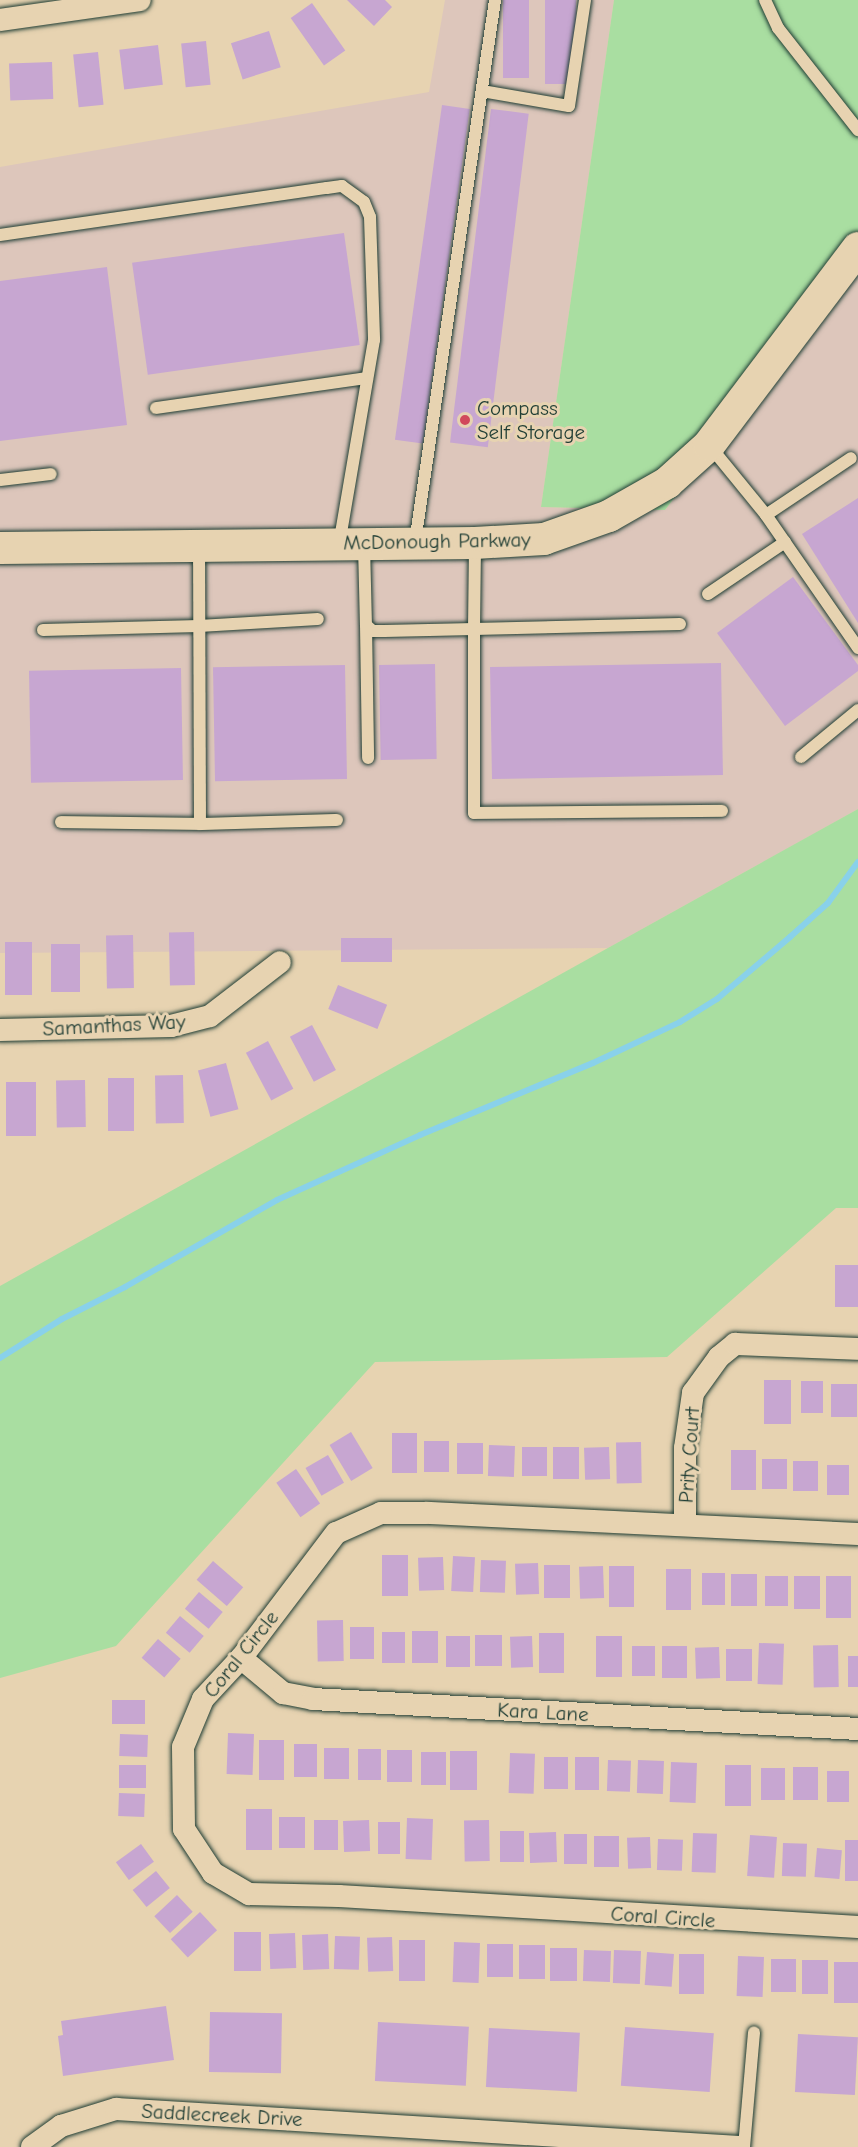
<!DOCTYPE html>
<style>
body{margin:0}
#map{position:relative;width:858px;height:2147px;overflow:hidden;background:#e7d3b1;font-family:"Comic Neue",sans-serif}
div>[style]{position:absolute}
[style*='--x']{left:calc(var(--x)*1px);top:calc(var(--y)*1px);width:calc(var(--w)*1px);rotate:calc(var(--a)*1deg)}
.built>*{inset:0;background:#ddc6bb}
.green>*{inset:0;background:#a9dea1}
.stream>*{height:6px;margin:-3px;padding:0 3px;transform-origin:3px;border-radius:3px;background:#89d1ea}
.building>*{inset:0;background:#c7a6d1;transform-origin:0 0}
.roads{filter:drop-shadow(0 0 2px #1f3d34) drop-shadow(0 0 2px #1f3d34)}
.lane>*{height:12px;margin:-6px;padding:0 6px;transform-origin:6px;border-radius:6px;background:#e7d3b1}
.street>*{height:22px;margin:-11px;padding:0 11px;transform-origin:11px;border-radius:11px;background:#e7d3b1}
.secondary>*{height:32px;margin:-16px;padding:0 16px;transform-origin:16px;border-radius:16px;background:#e7d3b1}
.dots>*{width:16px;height:16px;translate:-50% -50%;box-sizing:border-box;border:3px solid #e7d3b1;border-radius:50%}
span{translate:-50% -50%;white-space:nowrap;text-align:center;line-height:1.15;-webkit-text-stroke:6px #e7d3b1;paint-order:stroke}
.poi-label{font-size:21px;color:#1f3d34}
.left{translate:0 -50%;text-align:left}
.street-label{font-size:21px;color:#1f3d34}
</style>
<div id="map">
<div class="built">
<div style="clip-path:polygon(445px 0,614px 0,541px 507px,665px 510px,858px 257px,858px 809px,608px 948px,0 953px,0 167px,429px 92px)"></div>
</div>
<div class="green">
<div style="clip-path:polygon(614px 0,858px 0,858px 257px,665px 510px,541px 507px)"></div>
<div style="clip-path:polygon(858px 809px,858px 1208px,836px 1208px,667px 1357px,375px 1362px,116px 1646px,0 1678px,0 1286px)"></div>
</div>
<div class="stream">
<div style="--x:0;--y:1358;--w:73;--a:-32.2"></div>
<div style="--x:62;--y:1319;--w:71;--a:-26.9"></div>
<div style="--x:125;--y:1287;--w:175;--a:-29.8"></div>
<div style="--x:277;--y:1200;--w:157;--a:-24.4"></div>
<div style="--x:420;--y:1135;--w:187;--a:-22.6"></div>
<div style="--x:593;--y:1063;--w:96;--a:-25.2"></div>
<div style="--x:680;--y:1022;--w:44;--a:-31.9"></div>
<div style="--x:717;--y:999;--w:96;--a:-40.3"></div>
<div style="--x:790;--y:937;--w:51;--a:-41.8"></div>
<div style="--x:828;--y:903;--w:51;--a:-53.8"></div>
</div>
<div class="building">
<div style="clip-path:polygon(347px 0,385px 0,392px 7px,374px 26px)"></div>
<div style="left:503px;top:0;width:26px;height:78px"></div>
<div style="left:545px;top:0;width:31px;height:84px"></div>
<div style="left:312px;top:3px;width:58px;height:26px;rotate:55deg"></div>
<div style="left:269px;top:31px;width:38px;height:40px;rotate:72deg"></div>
<div style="left:206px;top:41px;width:44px;height:25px;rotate:84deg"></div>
<div style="left:158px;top:45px;width:40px;height:39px;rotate:83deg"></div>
<div style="left:98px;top:52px;width:53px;height:25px;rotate:84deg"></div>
<div style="left:52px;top:62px;width:37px;height:43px;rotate:88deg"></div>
<div style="left:442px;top:105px;width:28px;height:338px;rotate:8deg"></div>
<div style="left:491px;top:109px;width:38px;height:336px;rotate:7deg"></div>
<div style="left:344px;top:233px;width:113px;height:214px;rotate:82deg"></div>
<div style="clip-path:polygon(107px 267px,127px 425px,0 441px,0 281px)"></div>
<div style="clip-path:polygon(858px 498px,858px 623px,802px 534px)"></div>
<div style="clip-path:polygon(793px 577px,858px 665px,858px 671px,785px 726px,717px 633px)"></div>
<div style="left:721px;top:663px;width:112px;height:231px;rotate:89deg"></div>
<div style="left:435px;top:664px;width:95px;height:56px;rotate:89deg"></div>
<div style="left:345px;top:665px;width:114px;height:132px;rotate:89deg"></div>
<div style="left:181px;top:668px;width:112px;height:152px;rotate:89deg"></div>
<div style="left:194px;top:932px;width:53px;height:25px;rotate:89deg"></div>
<div style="left:133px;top:935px;width:53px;height:27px;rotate:89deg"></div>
<div style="left:392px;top:938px;width:24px;height:51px;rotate:90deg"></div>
<div style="left:5px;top:942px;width:27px;height:53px"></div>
<div style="left:51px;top:944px;width:29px;height:48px"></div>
<div style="left:338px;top:985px;width:53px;height:26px;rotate:22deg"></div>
<div style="left:312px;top:1025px;width:51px;height:25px;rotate:62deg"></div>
<div style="left:268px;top:1041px;width:54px;height:25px;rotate:62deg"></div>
<div style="left:226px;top:1063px;width:48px;height:29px;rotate:75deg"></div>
<div style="left:183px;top:1075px;width:48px;height:28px;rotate:89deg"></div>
<div style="left:108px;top:1078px;width:26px;height:53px"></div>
<div style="left:85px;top:1080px;width:47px;height:29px;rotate:89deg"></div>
<div style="left:6px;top:1082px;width:30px;height:54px"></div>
<div style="left:835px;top:1265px;width:23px;height:42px"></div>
<div style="left:764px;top:1380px;width:27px;height:44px"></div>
<div style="left:801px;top:1381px;width:22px;height:32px"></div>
<div style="left:831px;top:1384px;width:26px;height:33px"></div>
<div style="left:351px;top:1432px;width:42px;height:25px;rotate:59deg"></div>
<div style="left:392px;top:1433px;width:25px;height:40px"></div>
<div style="left:424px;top:1441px;width:25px;height:31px"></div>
<div style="left:641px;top:1442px;width:41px;height:25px;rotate:89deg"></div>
<div style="left:483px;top:1443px;width:31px;height:26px;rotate:90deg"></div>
<div style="left:489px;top:1445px;width:26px;height:31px;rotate:2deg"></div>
<div style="left:522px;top:1447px;width:25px;height:29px"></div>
<div style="left:579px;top:1447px;width:32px;height:26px;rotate:90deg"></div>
<div style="left:609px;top:1447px;width:32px;height:25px;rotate:88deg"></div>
<div style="left:731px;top:1450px;width:25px;height:40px"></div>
<div style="left:328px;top:1455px;width:32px;height:26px;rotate:60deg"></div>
<div style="left:787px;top:1459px;width:30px;height:25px;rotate:90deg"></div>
<div style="left:793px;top:1461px;width:25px;height:30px"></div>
<div style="left:827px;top:1465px;width:22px;height:30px"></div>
<div style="left:296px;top:1469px;width:42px;height:24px;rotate:55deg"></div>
<div style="left:382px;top:1555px;width:26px;height:41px"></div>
<div style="left:453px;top:1556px;width:22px;height:35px;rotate:3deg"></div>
<div style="left:443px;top:1557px;width:33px;height:25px;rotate:88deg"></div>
<div style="left:481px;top:1560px;width:25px;height:32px;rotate:2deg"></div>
<div style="left:213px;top:1561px;width:40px;height:25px;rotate:41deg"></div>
<div style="left:538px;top:1563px;width:31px;height:23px;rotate:88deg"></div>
<div style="left:544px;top:1565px;width:26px;height:33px"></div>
<div style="left:603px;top:1566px;width:32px;height:24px;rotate:88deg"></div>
<div style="left:609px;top:1566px;width:25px;height:41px"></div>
<div style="left:666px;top:1569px;width:25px;height:41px"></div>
<div style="left:702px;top:1573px;width:23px;height:32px"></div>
<div style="left:757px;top:1574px;width:32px;height:26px;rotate:90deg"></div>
<div style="left:788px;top:1576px;width:30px;height:23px;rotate:90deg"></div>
<div style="left:794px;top:1576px;width:26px;height:33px"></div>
<div style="left:826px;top:1576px;width:25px;height:42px"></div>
<div style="left:199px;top:1592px;width:31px;height:22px;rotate:40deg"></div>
<div style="left:180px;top:1616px;width:31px;height:22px;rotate:40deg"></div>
<div style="left:343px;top:1620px;width:41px;height:26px;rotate:89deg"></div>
<div style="left:350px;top:1627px;width:24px;height:32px"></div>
<div style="left:438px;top:1631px;width:32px;height:26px;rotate:90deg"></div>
<div style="left:382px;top:1632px;width:23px;height:31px"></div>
<div style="left:539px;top:1633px;width:25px;height:40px"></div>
<div style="left:475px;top:1635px;width:27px;height:31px"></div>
<div style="left:446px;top:1636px;width:24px;height:31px"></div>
<div style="left:532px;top:1636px;width:31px;height:22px;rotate:88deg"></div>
<div style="left:596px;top:1636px;width:26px;height:41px"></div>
<div style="left:158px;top:1639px;width:30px;height:25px;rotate:41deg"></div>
<div style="left:759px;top:1643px;width:25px;height:41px;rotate:2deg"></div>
<div style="left:838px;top:1645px;width:42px;height:25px;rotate:89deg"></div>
<div style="left:632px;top:1646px;width:23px;height:30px"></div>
<div style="left:662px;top:1646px;width:25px;height:32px"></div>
<div style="left:719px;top:1647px;width:31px;height:24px;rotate:88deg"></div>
<div style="left:752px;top:1649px;width:32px;height:26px;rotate:90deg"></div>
<div style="left:848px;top:1656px;width:10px;height:31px"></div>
<div style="left:112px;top:1700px;width:33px;height:24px"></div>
<div style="left:228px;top:1733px;width:26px;height:41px;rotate:2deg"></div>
<div style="left:120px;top:1734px;width:28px;height:22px;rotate:2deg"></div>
<div style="left:259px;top:1740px;width:25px;height:40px"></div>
<div style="left:294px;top:1744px;width:23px;height:33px"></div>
<div style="left:324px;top:1748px;width:25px;height:31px"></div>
<div style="left:358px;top:1749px;width:23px;height:31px"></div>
<div style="left:387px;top:1750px;width:25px;height:32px"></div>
<div style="left:450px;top:1751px;width:27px;height:39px"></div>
<div style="left:421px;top:1752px;width:25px;height:33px"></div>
<div style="left:510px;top:1753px;width:25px;height:40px;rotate:2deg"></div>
<div style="left:568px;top:1757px;width:32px;height:24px;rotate:90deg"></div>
<div style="left:575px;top:1757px;width:24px;height:33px"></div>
<div style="left:608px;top:1760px;width:23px;height:31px;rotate:2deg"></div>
<div style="left:638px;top:1760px;width:26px;height:33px;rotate:2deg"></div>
<div style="left:671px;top:1762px;width:26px;height:40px;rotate:2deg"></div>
<div style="left:119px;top:1765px;width:27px;height:23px"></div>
<div style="left:725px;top:1765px;width:26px;height:41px"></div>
<div style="left:818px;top:1767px;width:33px;height:25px;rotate:90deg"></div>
<div style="left:761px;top:1768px;width:24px;height:32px"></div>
<div style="left:827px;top:1771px;width:22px;height:31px"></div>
<div style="left:119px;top:1793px;width:26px;height:23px;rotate:2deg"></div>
<div style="left:246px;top:1809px;width:26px;height:41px"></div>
<div style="left:279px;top:1817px;width:26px;height:31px"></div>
<div style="left:407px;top:1818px;width:26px;height:41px;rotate:2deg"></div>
<div style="left:314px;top:1820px;width:24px;height:30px"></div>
<div style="left:369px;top:1820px;width:31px;height:26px;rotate:88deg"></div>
<div style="left:489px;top:1820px;width:41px;height:25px;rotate:89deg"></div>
<div style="left:378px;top:1822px;width:22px;height:32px"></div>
<div style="left:500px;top:1831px;width:24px;height:31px"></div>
<div style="left:556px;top:1832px;width:30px;height:27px;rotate:88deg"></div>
<div style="left:693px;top:1833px;width:24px;height:39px;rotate:2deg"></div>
<div style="left:564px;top:1834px;width:23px;height:30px"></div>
<div style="left:750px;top:1835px;width:27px;height:41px;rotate:4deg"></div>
<div style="left:594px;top:1836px;width:25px;height:31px"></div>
<div style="left:650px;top:1837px;width:31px;height:23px;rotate:88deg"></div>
<div style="left:658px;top:1839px;width:25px;height:31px;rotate:2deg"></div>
<div style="left:858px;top:1840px;width:41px;height:13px;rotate:90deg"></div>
<div style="left:783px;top:1843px;width:24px;height:33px;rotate:2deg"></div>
<div style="left:141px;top:1844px;width:22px;height:31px;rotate:54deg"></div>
<div style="left:817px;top:1848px;width:25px;height:29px;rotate:5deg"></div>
<div style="left:156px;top:1871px;width:22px;height:30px;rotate:51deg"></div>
<div style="left:177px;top:1895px;width:23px;height:31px;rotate:47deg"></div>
<div style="left:200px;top:1912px;width:25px;height:40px;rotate:47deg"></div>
<div style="left:234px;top:1932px;width:27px;height:39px"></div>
<div style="left:295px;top:1933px;width:35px;height:26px;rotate:88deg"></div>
<div style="left:328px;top:1934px;width:35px;height:26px;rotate:88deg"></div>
<div style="left:335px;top:1936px;width:25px;height:33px;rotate:2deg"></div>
<div style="left:392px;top:1937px;width:34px;height:25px;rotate:88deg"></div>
<div style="left:399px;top:1940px;width:26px;height:41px"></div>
<div style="left:454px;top:1942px;width:26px;height:40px;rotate:2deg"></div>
<div style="left:487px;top:1944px;width:26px;height:33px"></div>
<div style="left:545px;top:1945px;width:34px;height:26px;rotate:90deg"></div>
<div style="left:550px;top:1948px;width:27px;height:33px"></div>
<div style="left:584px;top:1950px;width:27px;height:31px;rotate:2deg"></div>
<div style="left:614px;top:1950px;width:27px;height:33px;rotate:2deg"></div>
<div style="left:647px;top:1952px;width:27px;height:33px;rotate:4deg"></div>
<div style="left:679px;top:1954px;width:25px;height:40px"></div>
<div style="left:738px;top:1956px;width:26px;height:40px;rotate:2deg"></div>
<div style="left:771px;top:1959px;width:25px;height:33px"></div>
<div style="left:802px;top:1960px;width:26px;height:34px"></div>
<div style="left:834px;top:1962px;width:24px;height:41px"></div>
<div style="clip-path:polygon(166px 2006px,174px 2060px,63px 2076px,58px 2036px,63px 2035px,61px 2021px)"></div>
<div style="left:210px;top:2012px;width:72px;height:60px;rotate:1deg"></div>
<div style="left:378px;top:2022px;width:91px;height:59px;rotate:3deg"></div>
<div style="left:625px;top:2027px;width:89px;height:59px;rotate:4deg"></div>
<div style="left:489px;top:2028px;width:91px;height:59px;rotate:3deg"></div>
<div style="left:798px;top:2034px;width:60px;height:58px;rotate:3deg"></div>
</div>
<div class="roads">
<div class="lane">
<div style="--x:765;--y:0;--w:31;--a:65"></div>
<div style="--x:778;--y:28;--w:130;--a:51.9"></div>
<div style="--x:482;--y:91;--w:88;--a:9.8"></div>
<div style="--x:569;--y:106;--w:107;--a:-81.4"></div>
<div style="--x:0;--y:235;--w:330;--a:-8.2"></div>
<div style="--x:327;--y:188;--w:15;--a:-8"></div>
<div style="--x:342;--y:186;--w:27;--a:36"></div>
<div style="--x:364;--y:202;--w:16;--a:68"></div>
<div style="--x:370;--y:217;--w:123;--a:88.1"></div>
<div style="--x:374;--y:340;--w:207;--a:99.7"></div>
<div style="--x:156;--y:408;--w:213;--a:-8.1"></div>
<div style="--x:709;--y:445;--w:90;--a:50.8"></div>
<div style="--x:766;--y:515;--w:162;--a:55.3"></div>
<div style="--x:0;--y:480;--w:51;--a:-6.7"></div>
<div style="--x:766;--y:515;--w:102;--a:-33.8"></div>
<div style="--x:415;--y:542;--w:548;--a:-81.6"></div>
<div style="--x:364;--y:545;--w:80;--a:88.6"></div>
<div style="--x:366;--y:625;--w:9;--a:41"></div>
<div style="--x:373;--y:631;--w:11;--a:0"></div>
<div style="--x:384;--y:631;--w:90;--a:-1.3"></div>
<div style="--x:474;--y:629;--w:86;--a:-89.3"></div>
<div style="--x:708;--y:594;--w:93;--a:-34"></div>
<div style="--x:680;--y:624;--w:206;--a:178.6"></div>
<div style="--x:474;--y:629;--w:184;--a:90"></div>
<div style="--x:474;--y:813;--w:248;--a:-0.5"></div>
<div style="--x:366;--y:625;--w:133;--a:89.1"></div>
<div style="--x:43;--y:630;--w:156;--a:-1.5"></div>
<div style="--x:199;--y:626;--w:119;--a:-3.4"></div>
<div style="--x:801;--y:757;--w:74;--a:-39.5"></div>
<div style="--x:61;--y:822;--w:139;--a:0.8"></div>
<div style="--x:200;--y:824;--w:278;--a:-90.2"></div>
<div style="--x:200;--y:824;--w:137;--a:-1.7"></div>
<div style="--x:744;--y:2147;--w:115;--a:-85"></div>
</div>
<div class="street">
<div style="--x:0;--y:20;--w:141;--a:-8.1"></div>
<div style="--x:0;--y:1030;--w:171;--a:-1.3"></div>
<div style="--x:171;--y:1026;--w:40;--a:-14.4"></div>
<div style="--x:210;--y:1016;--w:88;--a:-37.6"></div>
<div style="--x:685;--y:1525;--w:77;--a:-90"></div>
<div style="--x:685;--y:1448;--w:56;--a:-81.7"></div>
<div style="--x:693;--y:1393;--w:44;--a:-54.2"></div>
<div style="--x:719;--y:1357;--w:21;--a:-39"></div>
<div style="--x:735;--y:1344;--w:123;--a:2.3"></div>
<div style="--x:858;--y:1534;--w:433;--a:-177.2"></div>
<div style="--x:426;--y:1513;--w:45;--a:180"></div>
<div style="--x:381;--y:1513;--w:49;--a:156"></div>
<div style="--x:336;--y:1533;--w:157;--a:127.2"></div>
<div style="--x:241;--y:1658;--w:56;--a:132.8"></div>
<div style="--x:203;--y:1699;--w:52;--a:112.6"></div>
<div style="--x:183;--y:1747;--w:82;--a:89.3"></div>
<div style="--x:184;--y:1829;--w:53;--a:56.6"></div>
<div style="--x:213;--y:1873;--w:42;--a:30.3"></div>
<div style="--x:249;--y:1894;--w:90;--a:1.3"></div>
<div style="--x:339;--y:1896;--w:520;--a:3.42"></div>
<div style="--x:241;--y:1658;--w:55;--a:39.8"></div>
<div style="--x:283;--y:1693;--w:31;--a:11"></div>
<div style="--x:313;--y:1699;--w:546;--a:3.15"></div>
<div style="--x:32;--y:2147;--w:36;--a:-36"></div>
<div style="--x:61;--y:2126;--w:58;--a:-17.2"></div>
<div style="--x:116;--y:2109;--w:624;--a:3.49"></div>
</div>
<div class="secondary">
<div style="--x:0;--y:548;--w:475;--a:-0.6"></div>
<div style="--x:475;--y:543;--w:69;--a:-3.3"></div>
<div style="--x:544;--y:539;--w:69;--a:-19.5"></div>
<div style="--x:609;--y:516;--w:67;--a:-29.6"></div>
<div style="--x:667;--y:483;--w:57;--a:-42.1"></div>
<div style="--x:709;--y:445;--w:247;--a:-52.9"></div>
</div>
</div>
<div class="dots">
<div style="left:465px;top:420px;background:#d1495b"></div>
</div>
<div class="poi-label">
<span class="left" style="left:477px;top:420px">Compass<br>Self Storage</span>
</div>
<div class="street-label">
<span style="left:437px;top:541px;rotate:-1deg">McDonough Parkway</span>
<span style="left:114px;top:1025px;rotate:-3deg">Samanthas Way</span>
<span style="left:689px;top:1455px;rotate:-86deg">Prity Court</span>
<span style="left:241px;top:1654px;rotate:-51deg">Coral Circle</span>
<span style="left:543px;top:1712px;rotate:3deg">Kara Lane</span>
<span style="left:663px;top:1917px;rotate:4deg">Coral Circle</span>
<span style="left:222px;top:2115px;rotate:3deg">Saddlecreek Drive</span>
</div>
</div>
